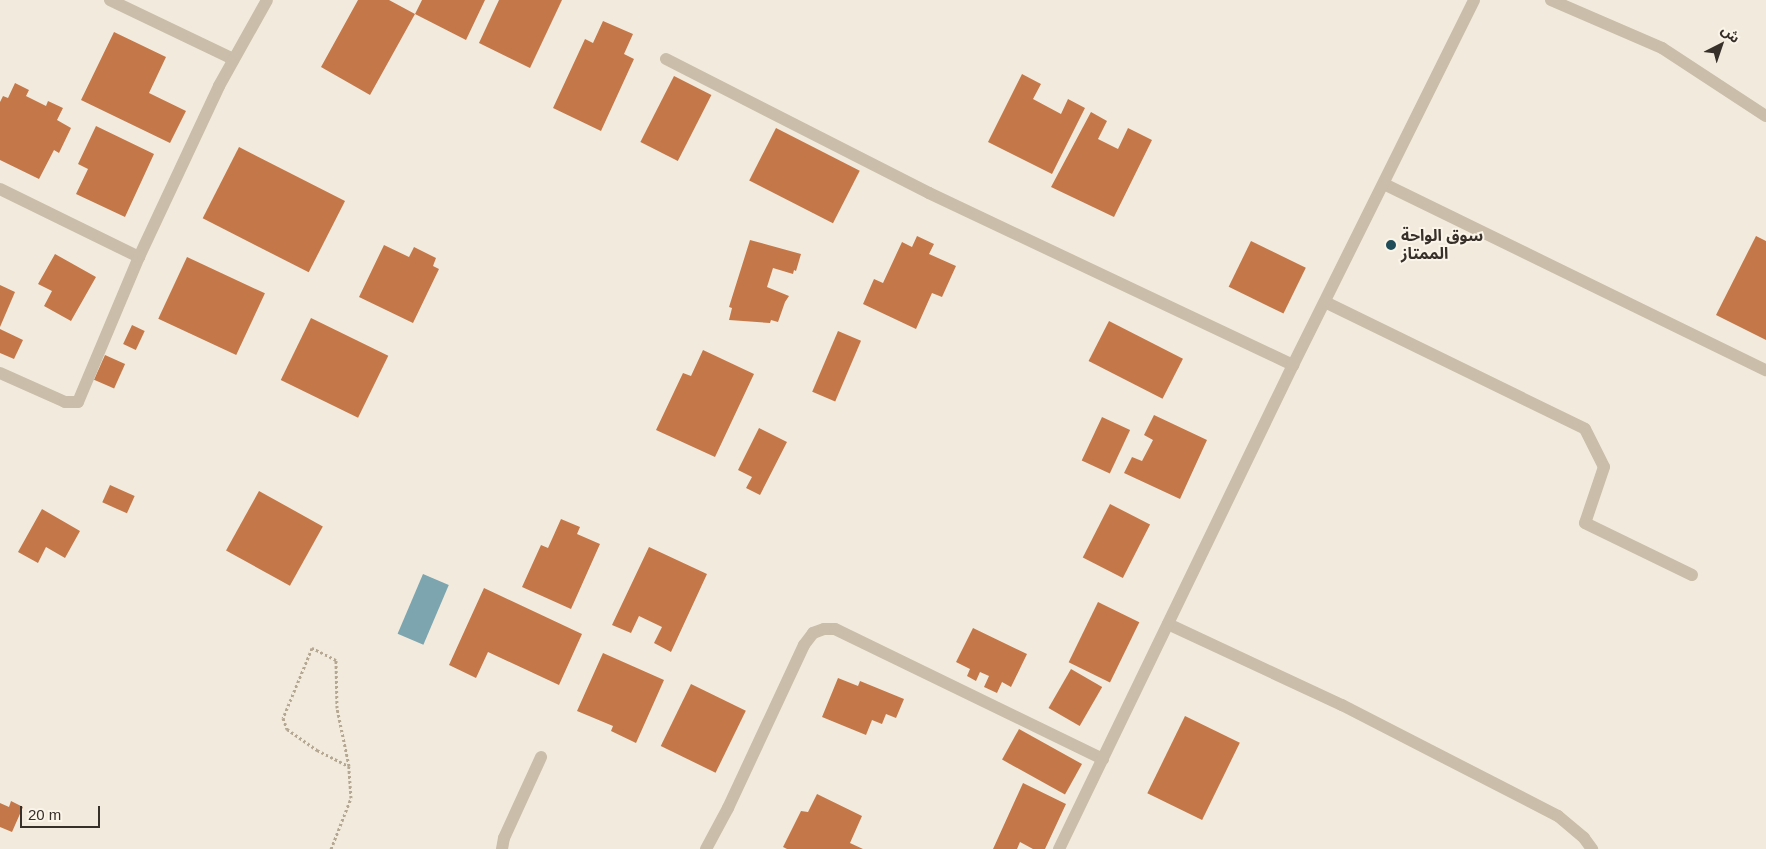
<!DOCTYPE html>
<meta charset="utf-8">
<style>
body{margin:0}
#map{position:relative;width:1766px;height:849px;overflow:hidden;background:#f2ebdd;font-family:Helvetica,"Noto Sans Arabic",sans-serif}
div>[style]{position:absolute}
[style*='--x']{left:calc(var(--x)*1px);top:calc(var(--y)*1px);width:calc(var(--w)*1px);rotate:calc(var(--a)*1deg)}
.water>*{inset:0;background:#7ca5af;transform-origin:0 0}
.building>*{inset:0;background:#c47849;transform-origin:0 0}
.path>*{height:3px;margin-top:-1.5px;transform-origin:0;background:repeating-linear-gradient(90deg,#b6a793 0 2.5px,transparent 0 5px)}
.lane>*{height:12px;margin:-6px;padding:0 6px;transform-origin:6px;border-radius:6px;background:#cabda9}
.street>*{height:12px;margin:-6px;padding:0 6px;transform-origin:6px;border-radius:6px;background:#cabda9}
.dots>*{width:14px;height:14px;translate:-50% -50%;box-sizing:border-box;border:2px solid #faf4e9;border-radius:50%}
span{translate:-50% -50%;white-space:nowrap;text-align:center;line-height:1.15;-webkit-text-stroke:4px #faf4e9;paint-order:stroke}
.poi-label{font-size:16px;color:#372f29;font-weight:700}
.left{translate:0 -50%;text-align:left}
.north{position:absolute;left:1696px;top:20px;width:50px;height:50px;-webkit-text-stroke:4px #faf4e9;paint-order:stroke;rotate:41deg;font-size:14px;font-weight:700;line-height:20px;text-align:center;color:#372f29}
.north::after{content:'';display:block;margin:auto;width:18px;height:22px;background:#372f29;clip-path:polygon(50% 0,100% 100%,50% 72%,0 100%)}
.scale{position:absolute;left:20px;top:806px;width:80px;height:22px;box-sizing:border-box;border:2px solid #372f29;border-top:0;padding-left:6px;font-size:15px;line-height:18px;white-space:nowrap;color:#372f29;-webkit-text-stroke:4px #faf4e9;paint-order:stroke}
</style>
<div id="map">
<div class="water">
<div style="left:423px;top:574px;width:28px;height:65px;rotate:23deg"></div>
</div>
<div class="building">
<div style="clip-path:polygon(358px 0,389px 0,415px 14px,422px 0,485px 0,466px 40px,415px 14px,370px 95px,321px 67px)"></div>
<div style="clip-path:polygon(499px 0,562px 0,530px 68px,479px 43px)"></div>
<div style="clip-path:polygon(603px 21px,633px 34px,624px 54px,634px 59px,601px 131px,553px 108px,585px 39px,593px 43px)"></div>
<div style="clip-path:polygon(114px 32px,166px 57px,149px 93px,186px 111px,170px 143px,81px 100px)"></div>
<div style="clip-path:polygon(1022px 74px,1041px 84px,1033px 99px,1061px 114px,1068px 99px,1085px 108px,1052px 174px,988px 142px)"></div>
<div style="left:674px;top:76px;width:42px;height:74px;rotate:27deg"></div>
<div style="clip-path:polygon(15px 83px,29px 90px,26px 96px,46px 106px,48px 101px,63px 108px,57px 120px,71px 128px,59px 153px,54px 150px,39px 179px,0 160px,0 102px,3px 96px,8px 98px)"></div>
<div style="clip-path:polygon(1091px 112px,1107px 121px,1098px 139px,1118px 149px,1128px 128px,1152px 140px,1114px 217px,1051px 187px)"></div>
<div style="clip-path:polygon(96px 126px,154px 154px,125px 217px,76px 194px,88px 169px,78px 164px)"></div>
<div style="left:776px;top:128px;width:94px;height:59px;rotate:27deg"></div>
<div style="left:239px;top:147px;width:119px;height:80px;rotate:27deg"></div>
<div style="clip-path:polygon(917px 236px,934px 244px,929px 254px,956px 266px,942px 297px,932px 293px,916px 329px,863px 304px,874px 279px,883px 283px,902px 242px,912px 247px)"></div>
<div style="clip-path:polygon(1756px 236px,1766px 241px,1766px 340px,1716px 315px)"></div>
<div style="clip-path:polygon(750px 240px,801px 254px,796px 271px,794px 270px,793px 274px,773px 268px,767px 287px,789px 296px,785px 302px,778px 322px,771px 320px,770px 323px,729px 320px,732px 308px,729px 307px)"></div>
<div style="left:1251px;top:241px;width:61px;height:51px;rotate:26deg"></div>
<div style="clip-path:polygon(384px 245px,409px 257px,414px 247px,436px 258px,433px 266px,439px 269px,413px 323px,359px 297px)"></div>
<div style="clip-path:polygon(55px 254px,96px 277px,71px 321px,44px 306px,52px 291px,38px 284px)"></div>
<div style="left:187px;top:257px;width:86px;height:68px;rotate:25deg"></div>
<div style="clip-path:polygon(0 285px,15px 292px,0 327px)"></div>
<div style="left:311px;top:318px;width:86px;height:69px;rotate:26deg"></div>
<div style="left:1109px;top:321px;width:83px;height:45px;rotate:27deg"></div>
<div style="left:132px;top:325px;width:14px;height:21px;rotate:25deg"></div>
<div style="clip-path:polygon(0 329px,23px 340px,14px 359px,0 353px)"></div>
<div style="left:838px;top:331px;width:25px;height:66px;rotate:23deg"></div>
<div style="clip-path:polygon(703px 350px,754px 374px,715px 457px,656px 430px,683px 373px,691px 376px)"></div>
<div style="left:105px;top:355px;width:22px;height:27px;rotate:24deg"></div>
<div style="clip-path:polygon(1154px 415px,1207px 440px,1180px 499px,1124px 473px,1132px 457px,1142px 461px,1153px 440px,1144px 435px)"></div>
<div style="left:1102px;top:417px;width:31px;height:48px;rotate:25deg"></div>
<div style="clip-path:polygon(759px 428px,787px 442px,760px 495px,746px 488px,752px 477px,738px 470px)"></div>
<div style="left:110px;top:485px;width:27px;height:19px;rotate:24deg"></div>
<div style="left:259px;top:491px;width:73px;height:68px;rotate:29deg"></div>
<div style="left:1110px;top:504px;width:45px;height:60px;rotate:27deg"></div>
<div style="clip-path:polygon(42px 509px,80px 531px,65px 558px,46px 547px,38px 563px,18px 552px)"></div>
<div style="clip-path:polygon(561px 519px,580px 527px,577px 534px,600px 544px,571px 609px,522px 587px,541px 545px,548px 548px)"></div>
<div style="clip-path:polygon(649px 547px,707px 574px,671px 652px,654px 643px,662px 627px,639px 616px,631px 633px,612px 625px)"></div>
<div style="clip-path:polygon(484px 588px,582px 634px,559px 685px,488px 652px,476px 678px,449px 665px)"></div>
<div style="left:1098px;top:602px;width:46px;height:67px;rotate:26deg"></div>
<div style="clip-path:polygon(973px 628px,1027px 654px,1011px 687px,1002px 682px,997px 693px,984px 687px,989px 676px,980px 672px,976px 681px,967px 676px,970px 669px,956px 662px)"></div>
<div style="clip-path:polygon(603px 653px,664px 680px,636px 743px,611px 731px,613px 726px,577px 711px)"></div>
<div style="left:1071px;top:669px;width:36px;height:45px;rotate:30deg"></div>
<div style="clip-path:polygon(838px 678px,858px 686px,860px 681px,904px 699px,896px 718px,886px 714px,882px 724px,872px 720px,866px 735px,822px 717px)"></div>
<div style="left:691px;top:684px;width:61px;height:69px;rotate:26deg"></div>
<div style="left:1185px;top:716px;width:61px;height:86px;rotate:26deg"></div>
<div style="left:1019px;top:729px;width:72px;height:35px;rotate:29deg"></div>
<div style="clip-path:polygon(1023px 783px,1066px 804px,1045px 849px,1033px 849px,1020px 842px,1017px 849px,993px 849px)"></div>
<div style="clip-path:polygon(817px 794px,862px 816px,850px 843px,863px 849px,787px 849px,783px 847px,801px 811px,808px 812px)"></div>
<div style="clip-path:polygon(11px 801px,23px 807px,12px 832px,0 827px,0 803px,9px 807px)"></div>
</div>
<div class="path">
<div style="--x:331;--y:849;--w:55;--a:-68.6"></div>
<div style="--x:351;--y:798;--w:32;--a:-94"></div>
<div style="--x:349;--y:766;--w:59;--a:-101.7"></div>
<div style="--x:337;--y:708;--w:48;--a:-91.2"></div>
<div style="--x:336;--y:660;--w:27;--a:-153"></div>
<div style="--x:312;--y:648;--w:76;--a:112.5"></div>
<div style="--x:283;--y:718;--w:12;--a:70"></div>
<div style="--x:287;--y:729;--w:37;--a:35"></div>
<div style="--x:317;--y:750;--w:36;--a:27"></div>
</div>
<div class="lane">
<div style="--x:502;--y:849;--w:11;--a:-80"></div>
<div style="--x:504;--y:838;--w:89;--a:-65.4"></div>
</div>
<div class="street">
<div style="--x:110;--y:0;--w:136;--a:25.6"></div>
<div style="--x:1551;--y:0;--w:121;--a:23.4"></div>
<div style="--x:1662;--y:48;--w:124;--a:33.2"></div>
<div style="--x:666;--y:59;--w:295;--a:27"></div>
<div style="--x:929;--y:193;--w:403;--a:25.3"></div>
<div style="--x:1384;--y:184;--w:425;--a:26"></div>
<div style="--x:0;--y:189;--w:155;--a:26.1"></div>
<div style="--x:1325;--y:302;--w:289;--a:26"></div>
<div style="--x:1585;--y:429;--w:42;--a:63.4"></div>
<div style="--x:1604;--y:467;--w:59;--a:108.7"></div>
<div style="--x:1585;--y:523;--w:119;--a:25.9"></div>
<div style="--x:0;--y:373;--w:71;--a:24"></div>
<div style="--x:65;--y:402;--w:13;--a:0"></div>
<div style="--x:78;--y:402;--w:157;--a:-67.2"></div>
<div style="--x:139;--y:257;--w:189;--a:-64.9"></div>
<div style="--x:219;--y:86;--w:98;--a:-60.8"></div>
<div style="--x:1168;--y:624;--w:192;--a:25"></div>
<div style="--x:1342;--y:705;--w:243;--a:27.2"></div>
<div style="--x:1558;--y:816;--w:34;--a:40"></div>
<div style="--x:1584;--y:838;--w:14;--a:54"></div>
<div style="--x:706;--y:849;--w:47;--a:-61.8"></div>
<div style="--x:728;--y:808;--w:180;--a:-65"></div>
<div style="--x:804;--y:645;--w:15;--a:-53"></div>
<div style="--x:813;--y:633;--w:12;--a:-20"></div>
<div style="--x:824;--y:629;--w:11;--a:0"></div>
<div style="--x:835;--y:629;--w:298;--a:25.9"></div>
<div style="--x:1059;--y:849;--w:538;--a:-64.2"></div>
<div style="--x:1293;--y:365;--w:407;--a:-63.6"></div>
</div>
<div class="dots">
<div style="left:1391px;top:245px;background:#1f4c58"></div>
</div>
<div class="poi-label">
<span class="left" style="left:1401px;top:245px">سوق الواحة<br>الممتاز</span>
</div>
<div class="north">ش</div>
<div class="scale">20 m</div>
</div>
